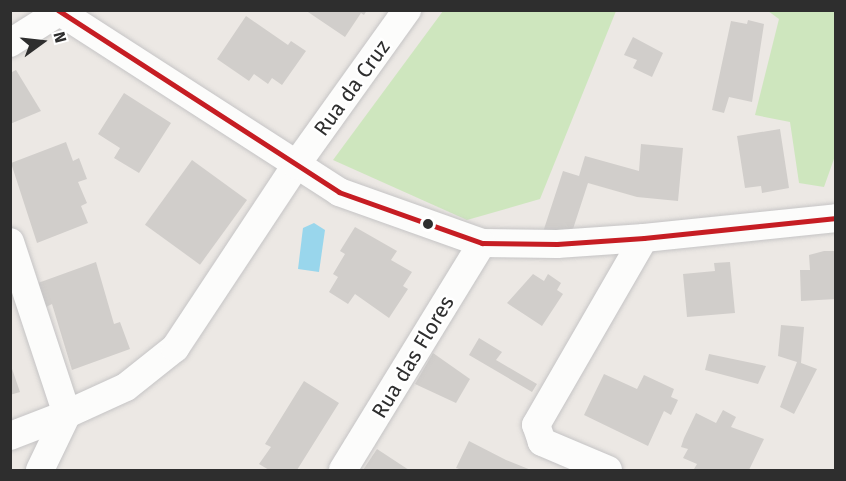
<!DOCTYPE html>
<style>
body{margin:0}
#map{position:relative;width:846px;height:481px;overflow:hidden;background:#ece8e4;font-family:"Fira Sans",sans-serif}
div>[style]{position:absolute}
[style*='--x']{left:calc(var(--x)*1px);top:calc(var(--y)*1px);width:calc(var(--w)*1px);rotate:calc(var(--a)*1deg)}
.green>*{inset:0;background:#cee6be}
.water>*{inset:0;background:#99d6ec}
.building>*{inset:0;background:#d1cecb;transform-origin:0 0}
.roads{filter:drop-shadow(0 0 2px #c5c4c5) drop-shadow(0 0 2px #c5c4c5)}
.minor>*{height:28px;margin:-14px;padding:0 14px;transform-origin:14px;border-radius:14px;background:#fcfcfb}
.bus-1>*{height:4.5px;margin:-2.25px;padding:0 2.25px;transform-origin:2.25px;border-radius:2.25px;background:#c61d23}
.dots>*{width:16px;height:16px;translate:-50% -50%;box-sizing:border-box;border:3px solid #fff;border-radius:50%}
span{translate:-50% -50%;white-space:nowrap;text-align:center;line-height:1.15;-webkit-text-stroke:5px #fff;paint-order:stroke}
.street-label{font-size:21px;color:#2e2e2e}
.frame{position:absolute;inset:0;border:12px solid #2e2e2e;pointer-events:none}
.north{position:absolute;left:12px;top:12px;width:60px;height:60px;-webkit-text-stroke:4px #fff;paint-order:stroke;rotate:75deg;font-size:16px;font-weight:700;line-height:24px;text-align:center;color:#2e2e2e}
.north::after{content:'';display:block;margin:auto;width:21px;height:27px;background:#2e2e2e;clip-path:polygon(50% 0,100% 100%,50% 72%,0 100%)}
</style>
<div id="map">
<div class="green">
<div style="clip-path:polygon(443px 11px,616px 11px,540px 199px,467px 220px,333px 160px)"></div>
<div style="clip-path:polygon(768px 11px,835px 11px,835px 156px,824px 187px,799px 183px,790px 122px,755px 115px,779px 19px)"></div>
</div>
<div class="water">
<div style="clip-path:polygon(314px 223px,325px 230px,319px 272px,298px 269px,303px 228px)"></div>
</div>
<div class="building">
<div style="clip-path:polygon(305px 10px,367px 10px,364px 15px,361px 13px,345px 37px)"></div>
<div style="clip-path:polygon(246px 16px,288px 45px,291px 41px,306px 51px,282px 85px,272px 78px,268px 84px,254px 74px,249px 81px,217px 59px)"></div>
<div style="clip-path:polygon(748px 20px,764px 24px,752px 102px,729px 97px,724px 113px,712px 110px,731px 21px,747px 24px)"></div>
<div style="clip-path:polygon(633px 37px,663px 53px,652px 77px,633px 68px,637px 60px,624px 55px)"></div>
<div style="clip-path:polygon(16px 70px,41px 111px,10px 124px,10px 73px)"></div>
<div style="clip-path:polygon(124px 93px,171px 123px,139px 173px,114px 158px,120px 148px,98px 134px)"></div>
<div style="clip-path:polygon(780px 129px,789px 188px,762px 193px,761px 186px,745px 188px,737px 136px)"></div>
<div style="clip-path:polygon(66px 142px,73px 161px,79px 158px,87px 179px,78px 182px,87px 203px,81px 206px,88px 223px,37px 243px,11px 163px)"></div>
<div style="clip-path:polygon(641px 144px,683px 148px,678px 201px,637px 197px,588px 183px,572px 232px,543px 232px,563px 171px,579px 176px,585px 156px,639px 171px)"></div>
<div style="left:192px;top:160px;width:68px;height:80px;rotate:36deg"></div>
<div style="clip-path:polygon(355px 227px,397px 251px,391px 260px,412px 272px,403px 286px,408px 289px,389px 318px,355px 294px,348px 304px,329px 292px,338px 277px,333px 274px,345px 254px,340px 251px)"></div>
<div style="clip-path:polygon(824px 251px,836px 251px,836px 299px,801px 301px,800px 270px,810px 270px,809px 255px)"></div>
<div style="clip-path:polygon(96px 262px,114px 324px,120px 322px,130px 349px,72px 370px,52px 304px,46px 307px,38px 283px)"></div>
<div style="clip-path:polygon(730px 262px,735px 313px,687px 317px,683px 274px,715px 271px,714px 263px)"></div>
<div style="clip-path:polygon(533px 274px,544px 281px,548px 274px,561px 283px,557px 290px,563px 294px,542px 326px,507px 303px)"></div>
<div style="clip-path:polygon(781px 325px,804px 327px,801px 363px,817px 369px,794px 414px,780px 407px,797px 362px,778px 356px)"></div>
<div style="clip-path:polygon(479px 338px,502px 352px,496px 360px,537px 384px,532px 392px,469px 355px)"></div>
<div style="clip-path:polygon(433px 353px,470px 379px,456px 403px,415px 384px)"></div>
<div style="clip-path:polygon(709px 354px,766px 366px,758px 384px,705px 370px)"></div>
<div style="clip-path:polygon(10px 363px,20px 392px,10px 395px)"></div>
<div style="clip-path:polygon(604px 374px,637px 389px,644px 375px,674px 389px,671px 397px,678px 400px,671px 415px,664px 411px,648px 446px,584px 415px)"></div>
<div style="clip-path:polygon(304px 381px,339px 403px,297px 470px,269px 470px,259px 464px,271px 447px,265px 444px)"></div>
<div style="clip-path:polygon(723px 410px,736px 417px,731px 427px,764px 439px,749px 470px,698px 470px,694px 469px,697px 464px,683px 458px,688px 449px,681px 447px,684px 438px,696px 413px,716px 423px)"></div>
<div style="clip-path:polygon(469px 441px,506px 460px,531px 470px,462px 470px,456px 468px)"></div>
<div style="clip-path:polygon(377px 449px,409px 470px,363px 470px)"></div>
</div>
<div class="roads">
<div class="minor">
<div style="--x:57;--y:10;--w:336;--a:32.8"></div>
<div style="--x:339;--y:192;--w:152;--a:19.6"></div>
<div style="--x:482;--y:243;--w:75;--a:0.8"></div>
<div style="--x:557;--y:244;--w:87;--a:-3.9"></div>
<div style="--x:644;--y:238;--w:193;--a:-5.9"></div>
<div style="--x:10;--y:43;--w:58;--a:-32.3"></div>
<div style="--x:10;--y:242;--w:181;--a:71.7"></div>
<div style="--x:67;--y:414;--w:61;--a:158.9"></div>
<div style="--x:40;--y:470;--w:62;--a:-64.3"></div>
<div style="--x:67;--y:414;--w:65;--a:-24.6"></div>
<div style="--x:126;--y:387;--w:63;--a:-38.5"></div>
<div style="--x:175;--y:348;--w:219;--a:-56.5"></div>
<div style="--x:296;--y:165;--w:191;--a:-54.4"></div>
<div style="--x:343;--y:470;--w:266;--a:-58.5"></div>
<div style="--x:608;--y:470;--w:72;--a:-157"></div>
<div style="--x:542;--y:442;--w:18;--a:-109"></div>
<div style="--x:536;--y:425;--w:216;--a:-60"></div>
</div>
</div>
<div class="bus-1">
<div style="--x:58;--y:10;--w:335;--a:32.9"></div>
<div style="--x:339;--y:192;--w:152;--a:19.6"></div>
<div style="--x:482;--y:243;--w:75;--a:0.8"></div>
<div style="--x:557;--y:244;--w:87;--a:-3.9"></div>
<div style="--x:644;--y:238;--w:193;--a:-5.9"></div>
</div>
<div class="dots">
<div style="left:428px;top:224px;background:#2e2e2e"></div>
</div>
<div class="street-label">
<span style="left:352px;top:88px;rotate:-54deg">Rua da Cruz</span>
<span style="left:413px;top:357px;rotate:-59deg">Rua das Flores</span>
</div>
<div class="frame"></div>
<div class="north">N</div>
</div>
